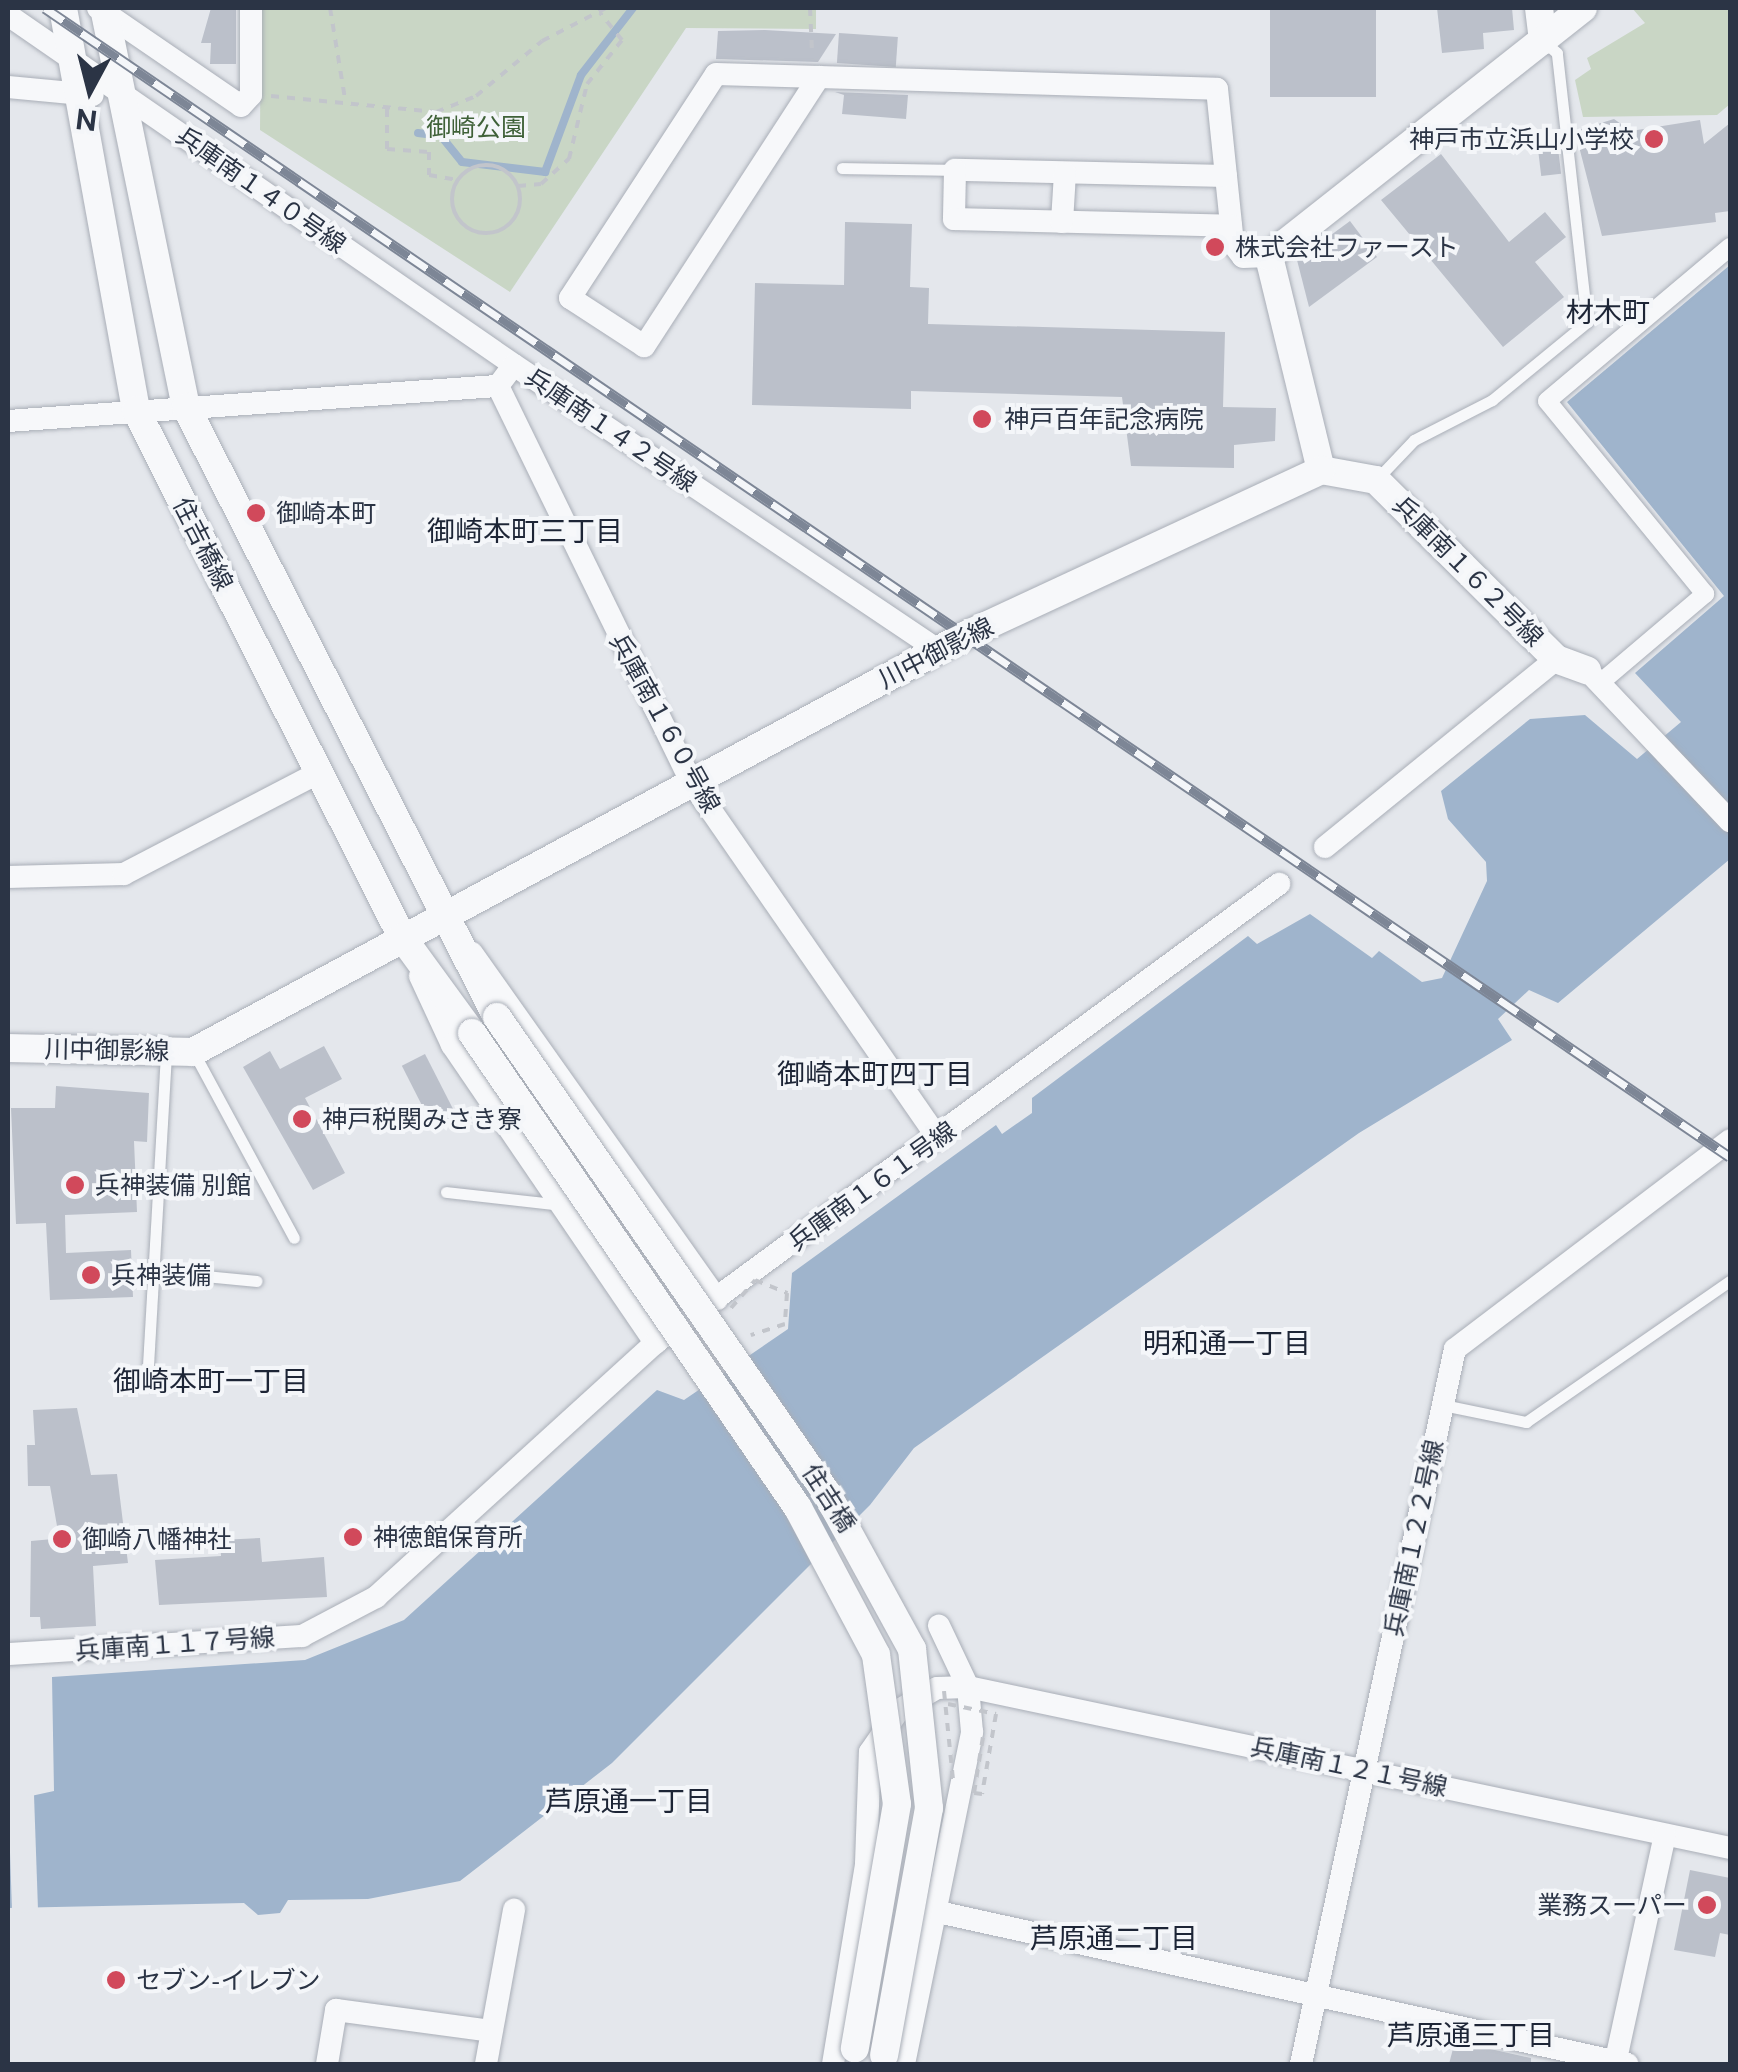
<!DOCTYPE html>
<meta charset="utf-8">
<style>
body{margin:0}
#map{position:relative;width:1738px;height:2072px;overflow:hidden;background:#e4e7ec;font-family:"Public Sans","Noto Sans JP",sans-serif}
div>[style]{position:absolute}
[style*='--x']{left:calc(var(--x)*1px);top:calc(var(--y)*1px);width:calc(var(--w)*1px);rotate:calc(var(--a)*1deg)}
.green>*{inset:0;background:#c9d6c5}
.water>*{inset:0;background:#9fb4cc}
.pier>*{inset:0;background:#e4e7ec;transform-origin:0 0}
.stream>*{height:8px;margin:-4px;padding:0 4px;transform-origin:4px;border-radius:4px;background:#9fb4cc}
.building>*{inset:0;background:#bbc0ca;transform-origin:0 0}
.path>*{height:4px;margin-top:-2px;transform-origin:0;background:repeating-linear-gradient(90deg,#c2c5cb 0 8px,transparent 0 16px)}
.path>.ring{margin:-2px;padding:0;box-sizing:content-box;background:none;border:4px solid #c2c5cb;border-radius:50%}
.roads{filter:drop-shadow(0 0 2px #a9aeb7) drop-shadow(0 0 2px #a9aeb7)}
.service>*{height:11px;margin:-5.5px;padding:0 5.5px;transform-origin:5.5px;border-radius:5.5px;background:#f7f8fa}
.pedestrian>*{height:18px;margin:-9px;padding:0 9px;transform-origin:9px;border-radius:9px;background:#f7f8fa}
.minor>*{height:22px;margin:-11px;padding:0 11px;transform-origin:11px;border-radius:11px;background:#f7f8fa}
.tertiary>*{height:28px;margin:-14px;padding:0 14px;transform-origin:14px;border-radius:14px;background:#f7f8fa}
.rail>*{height:11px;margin-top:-5.5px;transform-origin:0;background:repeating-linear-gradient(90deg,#f4f6f9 0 22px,#7d8696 0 44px);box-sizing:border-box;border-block:2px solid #7d8696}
.path-bridge>*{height:4px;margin-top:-2px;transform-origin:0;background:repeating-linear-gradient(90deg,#c2c5cb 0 8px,transparent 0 16px)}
.bridges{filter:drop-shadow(0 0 2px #a9aeb7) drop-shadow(0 0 2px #a9aeb7)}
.tertiary-bridge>*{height:28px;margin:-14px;padding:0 14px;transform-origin:14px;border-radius:14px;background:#f7f8fa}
.dots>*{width:28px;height:28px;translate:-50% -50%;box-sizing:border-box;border:5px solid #f4f6f9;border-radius:50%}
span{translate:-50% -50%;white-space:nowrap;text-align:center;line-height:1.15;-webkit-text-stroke:8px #f4f6f9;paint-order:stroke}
.park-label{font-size:25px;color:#3f6138}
.poi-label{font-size:25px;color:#2b3445}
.right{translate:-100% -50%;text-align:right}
.left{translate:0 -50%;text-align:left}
.street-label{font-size:25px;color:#2b3445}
.neighbourhood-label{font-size:28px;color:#1d2536}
.frame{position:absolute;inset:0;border:10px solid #2b3445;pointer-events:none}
.north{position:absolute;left:40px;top:40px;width:100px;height:100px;-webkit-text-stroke:8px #f4f6f9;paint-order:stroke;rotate:187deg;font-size:28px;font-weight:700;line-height:40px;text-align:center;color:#2b3445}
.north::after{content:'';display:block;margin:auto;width:35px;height:45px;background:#2b3445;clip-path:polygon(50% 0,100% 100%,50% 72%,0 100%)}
</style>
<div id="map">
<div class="green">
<div style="clip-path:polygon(261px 8px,816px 8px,816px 29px,686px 28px,510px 292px,260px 130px)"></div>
<div style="clip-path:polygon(1632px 8px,1730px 8px,1730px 104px,1717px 115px,1583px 117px,1575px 80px,1591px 69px,1587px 58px,1645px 23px)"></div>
</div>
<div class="water">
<div style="clip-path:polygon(1730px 265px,1730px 859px,1558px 1003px,1529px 990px,1498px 1019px,1512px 1040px,1359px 1133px,914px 1448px,870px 1505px,612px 1763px,460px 1881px,368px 1899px,288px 1900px,280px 1913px,258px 1915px,244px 1903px,8px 1908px,8px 1801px,54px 1791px,52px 1677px,305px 1660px,404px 1620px,657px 1390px,684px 1400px,788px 1329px,792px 1273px,996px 1125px,1002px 1134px,1032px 1113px,1032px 1098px,1248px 936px,1257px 944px,1310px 914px,1372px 958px,1379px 951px,1422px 982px,1442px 978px,1487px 881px,1486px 862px,1448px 819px,1441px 791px,1530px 719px,1585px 715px,1637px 759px,1681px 722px,1635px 673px,1724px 596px,1567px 402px)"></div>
</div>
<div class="pier">
<div style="left:34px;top:1795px;width:117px;height:26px;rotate:88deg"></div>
</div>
<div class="stream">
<div style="--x:418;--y:133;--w:23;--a:7"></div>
<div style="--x:441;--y:136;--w:33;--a:51"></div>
<div style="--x:462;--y:162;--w:84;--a:6.9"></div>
<div style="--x:545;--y:172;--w:103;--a:-69.6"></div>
<div style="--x:581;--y:75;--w:85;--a:-52.2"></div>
</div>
<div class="building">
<div style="clip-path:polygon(211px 8px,236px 8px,236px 64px,210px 64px,211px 43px,201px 43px)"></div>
<div style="left:1270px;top:8px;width:106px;height:89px"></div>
<div style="clip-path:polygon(1437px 8px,1512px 8px,1514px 30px,1483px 33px,1484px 49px,1442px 53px)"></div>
<div style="clip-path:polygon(765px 30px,836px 34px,818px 62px,716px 59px,718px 31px)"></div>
<div style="left:839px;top:33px;width:59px;height:30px;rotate:4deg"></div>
<div style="clip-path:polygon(835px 92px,908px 95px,906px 119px,842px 114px,844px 95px)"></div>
<div style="clip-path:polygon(1614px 119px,1631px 131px,1700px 120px,1704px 144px,1730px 123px,1730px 211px,1715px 213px,1716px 222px,1602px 236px,1575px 131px)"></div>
<div style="left:1556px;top:132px;width:42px;height:20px;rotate:83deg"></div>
<div style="clip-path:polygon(1441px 154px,1509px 242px,1545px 212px,1566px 237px,1535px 262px,1564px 297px,1503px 347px,1381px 200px)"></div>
<div style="clip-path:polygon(1350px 221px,1377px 257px,1309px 307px,1297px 260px)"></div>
<div style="clip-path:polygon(845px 222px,912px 224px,910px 287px,929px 288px,928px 324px,1225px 332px,1223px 407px,1276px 408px,1275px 441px,1234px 445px,1234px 468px,1131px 466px,1122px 397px,911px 391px,911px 409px,752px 405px,755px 283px,844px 285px)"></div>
<div style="clip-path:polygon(324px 1046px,342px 1079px,305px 1098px,345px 1173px,313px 1190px,243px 1067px,270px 1051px,280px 1069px)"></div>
<div style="left:425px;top:1054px;width:68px;height:26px;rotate:63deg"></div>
<div style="clip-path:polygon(56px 1086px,149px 1093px,147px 1142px,134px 1141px,137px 1212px,65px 1215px,66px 1253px,131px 1250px,133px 1297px,50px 1300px,46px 1223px,16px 1224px,11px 1108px,55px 1108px)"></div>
<div style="clip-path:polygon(77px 1408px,91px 1475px,117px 1474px,128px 1563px,93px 1566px,96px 1626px,41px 1629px,40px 1617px,30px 1617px,31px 1541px,53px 1539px,57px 1526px,50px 1486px,28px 1486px,27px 1445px,35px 1445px,33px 1410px)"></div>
<div style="clip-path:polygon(260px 1538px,262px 1562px,324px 1557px,327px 1597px,159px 1605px,155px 1560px,221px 1556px,220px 1540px)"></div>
<div style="clip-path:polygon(1690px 1870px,1730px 1878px,1730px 1935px,1720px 1933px,1715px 1957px,1674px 1950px)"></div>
<div style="clip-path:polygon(1455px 2041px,1531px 2058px,1531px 2064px,1449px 2064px)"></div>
</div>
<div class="path">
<div style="--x:330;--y:8;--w:92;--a:80.6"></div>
<div style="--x:810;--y:8;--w:44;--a:87.4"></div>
<div style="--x:271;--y:96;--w:166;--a:5.5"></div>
<div style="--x:436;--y:112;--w:43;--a:-21.8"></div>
<div style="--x:476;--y:96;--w:86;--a:-39.8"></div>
<div style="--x:542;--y:41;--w:72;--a:-27.3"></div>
<div style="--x:387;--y:109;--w:40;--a:90"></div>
<div style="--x:387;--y:149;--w:42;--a:4.1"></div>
<div style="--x:429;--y:152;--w:23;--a:90"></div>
<div style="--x:429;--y:175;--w:29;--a:10"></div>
<div class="ring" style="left:452px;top:165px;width:64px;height:64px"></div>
<div style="--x:518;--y:186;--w:23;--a:-5"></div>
<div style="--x:541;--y:184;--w:38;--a:-42"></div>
<div style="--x:569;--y:159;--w:77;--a:-76.5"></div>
<div style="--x:587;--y:84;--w:56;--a:-51.5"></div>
<div style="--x:622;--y:40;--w:35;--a:-129"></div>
</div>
<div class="roads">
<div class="service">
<div style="--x:842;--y:168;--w:113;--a:1"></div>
<div style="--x:1376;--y:480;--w:55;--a:-46.5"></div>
<div style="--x:1414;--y:440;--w:88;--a:-27.1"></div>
<div style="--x:1492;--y:400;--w:123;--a:-39.4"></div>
<div style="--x:1587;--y:322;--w:271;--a:-96.4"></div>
<div style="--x:1557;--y:53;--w:18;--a:-139"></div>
<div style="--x:194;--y:1053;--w:210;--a:61.6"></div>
<div style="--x:446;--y:1192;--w:116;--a:6.4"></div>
<div style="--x:153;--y:1271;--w:104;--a:5.5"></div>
<div style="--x:147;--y:1383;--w:333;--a:-86.7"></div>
<div style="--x:1443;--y:1405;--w:85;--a:11.6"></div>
<div style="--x:1526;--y:1422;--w:248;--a:-34.7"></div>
</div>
<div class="pedestrian">
<div style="--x:1600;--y:683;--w:138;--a:-40.3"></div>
<div style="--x:1705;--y:594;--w:249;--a:-129.3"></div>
<div style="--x:1547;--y:401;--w:239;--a:-40.1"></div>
</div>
<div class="minor">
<div style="--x:98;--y:8;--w:173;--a:34.4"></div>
<div style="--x:241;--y:106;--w:15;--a:-48"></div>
<div style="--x:251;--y:95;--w:87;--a:-90"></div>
<div style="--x:8;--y:15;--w:615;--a:34.67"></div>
<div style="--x:819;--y:77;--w:321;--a:123"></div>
<div style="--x:644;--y:346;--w:88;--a:-147"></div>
<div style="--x:570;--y:298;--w:267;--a:-56.9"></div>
<div style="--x:716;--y:74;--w:103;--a:1.7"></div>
<div style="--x:819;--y:77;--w:398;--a:1.7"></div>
<div style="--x:1217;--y:89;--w:156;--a:84.1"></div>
<div style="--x:1233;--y:244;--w:16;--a:52"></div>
<div style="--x:1243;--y:257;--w:26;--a:-2"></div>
<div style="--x:8;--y:87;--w:85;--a:5.4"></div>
<div style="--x:1226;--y:176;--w:271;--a:-178.7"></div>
<div style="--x:955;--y:170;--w:49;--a:91.2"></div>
<div style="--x:954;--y:219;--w:277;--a:1.4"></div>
<div style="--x:1062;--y:222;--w:49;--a:-86.5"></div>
<div style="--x:498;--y:386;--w:442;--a:64"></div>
<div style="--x:692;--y:783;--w:432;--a:55.3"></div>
<div style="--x:8;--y:421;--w:491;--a:-4.1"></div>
<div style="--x:498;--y:386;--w:26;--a:-53"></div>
<div style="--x:514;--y:365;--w:511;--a:33.91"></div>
<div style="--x:1587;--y:670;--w:208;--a:46.6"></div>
<div style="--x:1325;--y:847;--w:298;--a:-39.1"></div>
<div style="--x:8;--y:877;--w:116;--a:-1.5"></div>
<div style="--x:124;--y:874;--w:219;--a:-27.5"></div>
<div style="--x:472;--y:953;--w:424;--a:54.7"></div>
<div style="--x:420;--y:976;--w:76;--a:65.1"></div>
<div style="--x:452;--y:1045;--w:361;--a:55.7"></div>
<div style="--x:8;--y:1654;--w:295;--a:-3.5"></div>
<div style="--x:302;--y:1636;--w:84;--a:-27.8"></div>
<div style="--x:376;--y:1597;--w:377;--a:-42.3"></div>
<div style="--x:655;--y:1343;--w:775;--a:-36.34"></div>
<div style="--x:938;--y:1912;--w:706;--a:12.44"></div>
<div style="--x:327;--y:2064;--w:55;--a:-80.5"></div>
<div style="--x:336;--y:2010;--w:156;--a:7.7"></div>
<div style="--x:486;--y:2064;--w:157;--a:-79.7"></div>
<div style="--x:833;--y:2064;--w:203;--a:-80.6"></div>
<div style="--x:866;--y:1864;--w:112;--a:-88"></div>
<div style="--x:870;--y:1752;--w:51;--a:-55.4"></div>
<div style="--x:899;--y:1710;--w:44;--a:-30.1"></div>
<div style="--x:937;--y:1688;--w:31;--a:-2"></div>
<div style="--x:968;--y:1687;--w:779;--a:11.93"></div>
<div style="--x:904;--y:2064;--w:339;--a:-78.4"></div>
<div style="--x:972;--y:1732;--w:45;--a:-95.1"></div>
<div style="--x:968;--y:1687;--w:68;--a:-115.4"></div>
<div style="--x:1301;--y:2064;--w:731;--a:-77.85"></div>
<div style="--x:1455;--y:1349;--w:345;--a:-37.2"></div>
<div style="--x:1615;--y:2064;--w:234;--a:-77.7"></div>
</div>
<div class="tertiary">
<div style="--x:63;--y:8;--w:409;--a:79.7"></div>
<div style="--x:136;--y:410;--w:590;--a:63.22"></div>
<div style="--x:402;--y:937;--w:119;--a:53.9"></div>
<div style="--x:104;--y:8;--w:407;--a:78.4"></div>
<div style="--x:186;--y:407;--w:685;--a:62.99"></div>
<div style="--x:1539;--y:8;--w:33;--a:83"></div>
<div style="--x:1321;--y:470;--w:220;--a:-103.7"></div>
<div style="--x:1269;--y:256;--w:400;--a:-38.3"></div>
<div style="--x:1321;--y:470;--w:56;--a:10.3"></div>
<div style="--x:1376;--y:480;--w:254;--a:44.8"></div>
<div style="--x:1556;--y:659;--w:33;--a:20"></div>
<div style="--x:8;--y:1048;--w:185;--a:1.2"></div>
<div style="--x:193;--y:1052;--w:878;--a:-28.34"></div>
<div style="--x:966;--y:635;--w:391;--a:-24.9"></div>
</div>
</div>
<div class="rail">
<div style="--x:45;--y:8;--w:2039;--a:34.29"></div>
</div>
<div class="path-bridge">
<div style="--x:731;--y:1308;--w:37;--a:-49"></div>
<div style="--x:755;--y:1280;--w:35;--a:22"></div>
<div style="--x:787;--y:1293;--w:31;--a:94"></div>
<div style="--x:785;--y:1324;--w:36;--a:162"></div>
<div style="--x:944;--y:1691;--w:89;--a:84.2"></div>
<div style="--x:948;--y:1704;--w:49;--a:11.8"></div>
<div style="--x:996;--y:1714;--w:81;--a:99.9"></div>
<div style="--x:982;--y:1794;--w:8;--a:-173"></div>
<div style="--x:974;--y:1793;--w:58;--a:-81"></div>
</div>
<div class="bridges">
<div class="tertiary-bridge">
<div style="--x:497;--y:1017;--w:578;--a:55.29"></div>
<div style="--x:826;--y:1492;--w:179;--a:61.3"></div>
<div style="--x:912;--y:1649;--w:160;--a:83.9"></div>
<div style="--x:929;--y:1808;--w:251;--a:100.3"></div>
<div style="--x:472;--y:1033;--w:576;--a:55.54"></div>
<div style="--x:798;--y:1508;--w:166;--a:62"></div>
<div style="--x:876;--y:1655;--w:150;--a:82"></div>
<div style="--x:897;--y:1804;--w:248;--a:99.8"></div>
</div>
</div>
<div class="dots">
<div style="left:1654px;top:139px;background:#d1495b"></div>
<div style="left:1215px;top:247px;background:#d1495b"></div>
<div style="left:982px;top:419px;background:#d1495b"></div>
<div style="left:256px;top:513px;background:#d1495b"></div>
<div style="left:302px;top:1119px;background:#d1495b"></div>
<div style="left:75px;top:1185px;background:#d1495b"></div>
<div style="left:91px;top:1275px;background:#d1495b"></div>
<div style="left:353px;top:1537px;background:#d1495b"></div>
<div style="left:62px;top:1539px;background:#d1495b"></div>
<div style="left:1707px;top:1905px;background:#d1495b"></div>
<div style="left:116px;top:1980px;background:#d1495b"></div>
</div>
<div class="park-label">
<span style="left:476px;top:127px">御崎公園</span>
</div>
<div class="poi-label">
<span class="right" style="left:1634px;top:139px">神戸市立浜山小学校</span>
<span class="left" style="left:1235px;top:247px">株式会社ファースト</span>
<span class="left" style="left:1004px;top:419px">神戸百年記念病院</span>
<span class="left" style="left:276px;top:513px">御崎本町</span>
<span class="left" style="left:322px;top:1119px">神戸税関みさき寮</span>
<span class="left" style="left:95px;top:1185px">兵神装備 別館</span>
<span class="left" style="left:111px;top:1275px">兵神装備</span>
<span class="left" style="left:373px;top:1537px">神徳館保育所</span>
<span class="left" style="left:82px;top:1539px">御崎八幡神社</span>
<span class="right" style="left:1687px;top:1905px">業務スーパー</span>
<span class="left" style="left:136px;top:1980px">セブン-イレブン</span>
</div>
<div class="street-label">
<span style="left:261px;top:190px;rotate:35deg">兵庫南１４０号線</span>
<span style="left:611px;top:430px;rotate:34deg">兵庫南１４２号線</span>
<span style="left:203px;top:544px;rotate:63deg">住吉橋線</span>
<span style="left:1468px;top:571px;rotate:45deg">兵庫南１６２号線</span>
<span style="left:936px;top:653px;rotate:-27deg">川中御影線</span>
<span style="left:665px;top:723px;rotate:61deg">兵庫南１６０号線</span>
<span style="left:107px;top:1050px;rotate:1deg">川中御影線</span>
<span style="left:872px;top:1186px;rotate:-36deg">兵庫南１６１号線</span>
<span style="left:829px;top:1498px;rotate:57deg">住吉橋</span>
<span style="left:1414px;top:1538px;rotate:-78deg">兵庫南１２２号線</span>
<span style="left:175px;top:1644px;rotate:-4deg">兵庫南１１７号線</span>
<span style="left:1349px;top:1767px;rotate:12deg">兵庫南１２１号線</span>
</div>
<div class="neighbourhood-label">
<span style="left:1608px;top:312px">材木町</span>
<span style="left:525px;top:531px">御崎本町三丁目</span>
<span style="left:875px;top:1074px">御崎本町四丁目</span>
<span style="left:1227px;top:1343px">明和通一丁目</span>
<span style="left:211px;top:1381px">御崎本町一丁目</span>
<span style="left:629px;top:1801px">芦原通一丁目</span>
<span style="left:1114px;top:1938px">芦原通二丁目</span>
<span style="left:1471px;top:2035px">芦原通三丁目</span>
</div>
<div class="frame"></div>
<div class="north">N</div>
</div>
